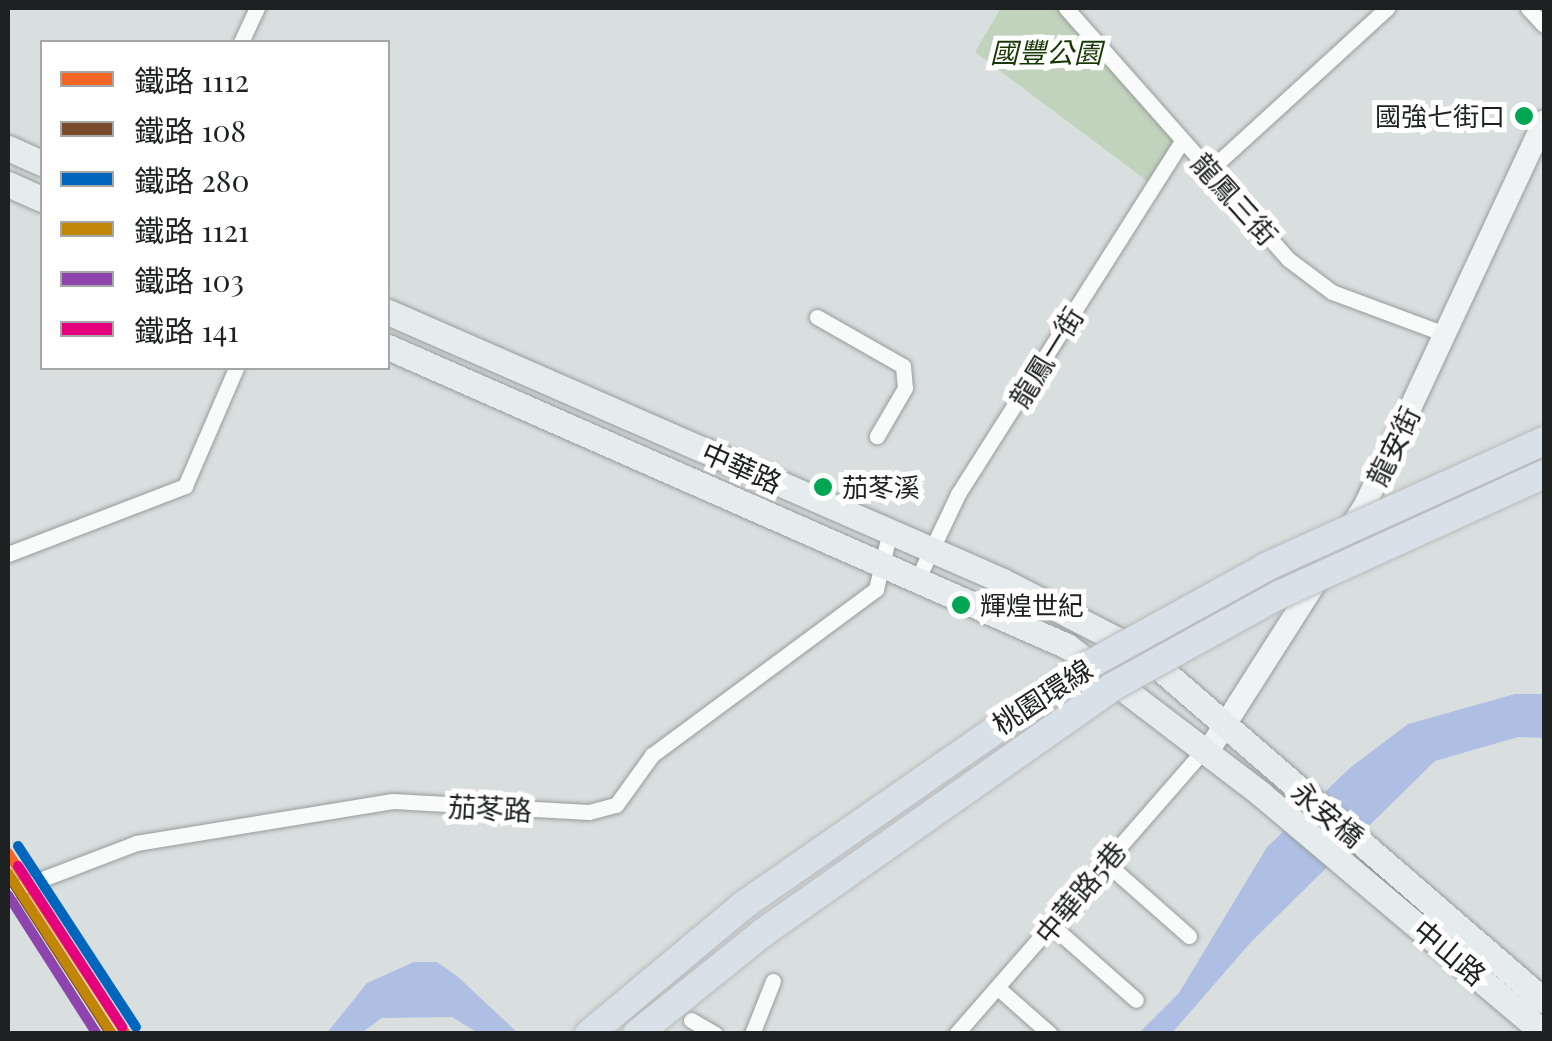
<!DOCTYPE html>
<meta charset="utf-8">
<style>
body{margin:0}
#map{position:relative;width:1552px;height:1041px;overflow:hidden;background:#d9dedf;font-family:"Playfair Display","Noto Sans TC",serif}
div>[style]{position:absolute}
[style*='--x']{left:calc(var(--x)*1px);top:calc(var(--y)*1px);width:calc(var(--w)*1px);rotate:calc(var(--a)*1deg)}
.green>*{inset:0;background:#c1d3bc}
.water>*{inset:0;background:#aebfe3}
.roads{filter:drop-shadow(0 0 2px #989b9b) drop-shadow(0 0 2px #989b9b)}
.street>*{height:15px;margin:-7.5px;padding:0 7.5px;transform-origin:7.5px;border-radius:7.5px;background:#f9fafa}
.secondary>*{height:22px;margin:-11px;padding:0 11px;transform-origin:11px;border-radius:11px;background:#f0f3f4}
.primary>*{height:25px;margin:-12.5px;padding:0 12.5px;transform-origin:12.5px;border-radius:12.5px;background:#e6ecee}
.bridges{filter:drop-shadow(0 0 2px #b8babb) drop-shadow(0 0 2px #b8babb)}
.highway-bridge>*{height:28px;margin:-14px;padding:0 14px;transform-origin:14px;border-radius:14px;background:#d8e1e7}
.rail-1>*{height:10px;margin:-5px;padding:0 5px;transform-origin:5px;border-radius:5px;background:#f26522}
.rail-2>*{height:10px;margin:-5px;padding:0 5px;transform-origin:5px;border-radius:5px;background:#7a4b2a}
.rail-3>*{height:10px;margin:-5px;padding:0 5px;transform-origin:5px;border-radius:5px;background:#0065bd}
.rail-4>*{height:10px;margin:-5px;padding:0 5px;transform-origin:5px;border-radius:5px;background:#c18508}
.rail-5>*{height:10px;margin:-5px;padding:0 5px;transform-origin:5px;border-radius:5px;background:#8e44ad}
.rail-6>*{height:10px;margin:-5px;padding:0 5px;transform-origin:5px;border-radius:5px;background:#e5007d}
.dots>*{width:28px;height:28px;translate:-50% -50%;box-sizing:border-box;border:5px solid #fff;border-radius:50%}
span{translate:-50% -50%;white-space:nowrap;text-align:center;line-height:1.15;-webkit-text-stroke:10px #fff;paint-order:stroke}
.bus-label{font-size:26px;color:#1e2121}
.right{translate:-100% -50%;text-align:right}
.left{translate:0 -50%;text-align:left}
.park-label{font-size:28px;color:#173804;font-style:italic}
.street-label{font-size:28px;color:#1e2121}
.frame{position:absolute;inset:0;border:10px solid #1e2121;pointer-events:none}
.legend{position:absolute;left:40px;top:40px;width:350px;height:330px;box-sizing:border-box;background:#fff;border:2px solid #a5a6a6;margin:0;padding:12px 18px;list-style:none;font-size:30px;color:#1e2121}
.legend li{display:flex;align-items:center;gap:20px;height:50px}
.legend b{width:50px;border:2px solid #a5a6a6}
</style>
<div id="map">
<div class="green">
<div style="clip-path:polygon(1001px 8px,1066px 8px,1182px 141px,1154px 186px,975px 52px)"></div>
</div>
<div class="water">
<div style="clip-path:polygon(1515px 694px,1544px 694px,1544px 738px,1518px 737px,1435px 761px,1251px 942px,1172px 1033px,1138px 1034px,1179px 993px,1267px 847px,1351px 767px,1408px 724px)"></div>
<div style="clip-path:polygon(414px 962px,437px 962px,457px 976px,518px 1033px,478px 1033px,452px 1017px,382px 1018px,361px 1033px,327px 1033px,367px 983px)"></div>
</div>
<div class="roads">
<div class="street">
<div style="--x:1066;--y:8;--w:335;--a:48.5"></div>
<div style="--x:1288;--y:259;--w:55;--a:36.9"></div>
<div style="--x:1332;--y:292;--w:121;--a:20.4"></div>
<div style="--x:1528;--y:8;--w:23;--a:47"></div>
<div style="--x:241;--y:42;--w:38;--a:-65"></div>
<div style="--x:1213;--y:167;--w:236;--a:-42.4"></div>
<div style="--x:817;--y:317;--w:99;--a:29.7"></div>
<div style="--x:903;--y:366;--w:22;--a:85"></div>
<div style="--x:905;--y:388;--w:56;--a:120.3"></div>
<div style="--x:8;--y:554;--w:190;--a:-21"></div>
<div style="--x:185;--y:486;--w:129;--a:-66.6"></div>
<div style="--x:918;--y:578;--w:93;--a:-64.5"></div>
<div style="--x:958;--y:494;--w:418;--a:-57.6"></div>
<div style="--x:1105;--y:862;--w:112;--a:41.4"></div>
<div style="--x:8;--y:892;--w:137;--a:-20.9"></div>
<div style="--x:136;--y:843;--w:260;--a:-9.3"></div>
<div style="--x:393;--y:801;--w:196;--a:3.2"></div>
<div style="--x:589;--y:812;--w:28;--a:-15"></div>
<div style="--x:616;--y:805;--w:62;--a:-54.2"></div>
<div style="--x:652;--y:755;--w:279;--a:-36.5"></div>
<div style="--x:876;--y:589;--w:60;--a:-76.4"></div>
<div style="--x:1051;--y:925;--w:113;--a:41.4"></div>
<div style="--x:998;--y:988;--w:69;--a:41.5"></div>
<div style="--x:691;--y:1020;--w:28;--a:30"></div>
<div style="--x:752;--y:1034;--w:57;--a:-68.4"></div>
<div style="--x:956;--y:1034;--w:377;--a:-48.9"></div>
</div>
<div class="secondary">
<div style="--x:1207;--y:753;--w:296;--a:-57.5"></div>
<div style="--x:1366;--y:503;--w:421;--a:-65"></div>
</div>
<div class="primary">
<div style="--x:8;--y:148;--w:37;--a:24"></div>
<div style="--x:8;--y:184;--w:37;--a:24"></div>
<div style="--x:388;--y:312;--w:671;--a:23.62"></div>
<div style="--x:1003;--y:581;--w:155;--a:27.2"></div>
<div style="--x:1141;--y:652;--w:533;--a:40.89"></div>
<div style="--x:388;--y:347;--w:742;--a:23.77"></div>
<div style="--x:1067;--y:646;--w:244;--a:37.3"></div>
<div style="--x:1261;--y:794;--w:370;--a:40.2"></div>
</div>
</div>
<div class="bridges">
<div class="highway-bridge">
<div style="--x:589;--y:1034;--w:203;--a:-39.8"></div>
<div style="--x:745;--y:904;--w:417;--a:-34.8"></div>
<div style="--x:1087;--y:666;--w:205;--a:-28.9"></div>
<div style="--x:1266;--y:567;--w:305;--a:-24.4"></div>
<div style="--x:637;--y:1034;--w:163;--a:-38.8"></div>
<div style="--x:764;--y:932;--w:426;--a:-35.1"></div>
<div style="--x:1112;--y:687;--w:191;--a:-28.9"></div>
<div style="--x:1279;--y:595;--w:291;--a:-24.5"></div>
</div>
</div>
<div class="rail-1">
<div style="--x:8;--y:853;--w:216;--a:56.9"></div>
</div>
<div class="rail-2">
<div style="--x:8;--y:875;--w:189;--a:57.1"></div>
</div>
<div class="rail-3">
<div style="--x:18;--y:846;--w:216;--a:56.9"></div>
</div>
<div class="rail-4">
<div style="--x:8;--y:873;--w:192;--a:57.1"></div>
</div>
<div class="rail-5">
<div style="--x:8;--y:895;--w:165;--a:57.4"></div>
</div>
<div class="rail-6">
<div style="--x:18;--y:866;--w:192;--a:57.1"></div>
</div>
<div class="dots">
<div style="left:1524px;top:116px;background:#00a651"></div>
<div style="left:823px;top:487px;background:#00a651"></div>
<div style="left:961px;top:605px;background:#00a651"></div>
</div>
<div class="bus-label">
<span class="right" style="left:1505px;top:116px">國強七街口</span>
<span class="left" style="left:842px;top:487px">茄苳溪</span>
<span class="left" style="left:980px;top:605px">輝煌世紀</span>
</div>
<div class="park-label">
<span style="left:1046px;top:52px">國豐公園</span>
</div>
<div class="street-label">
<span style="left:1235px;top:199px;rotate:48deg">龍鳳三街</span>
<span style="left:1046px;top:357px;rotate:-58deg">龍鳳一街</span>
<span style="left:1393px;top:446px;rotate:-64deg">龍安街</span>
<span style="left:742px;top:467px;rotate:24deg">中華路</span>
<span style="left:1042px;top:696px;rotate:-33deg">桃園環線</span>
<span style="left:490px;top:808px;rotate:3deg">茄苳路</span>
<span style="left:1328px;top:814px;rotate:40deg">永安橋</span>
<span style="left:1080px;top:892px;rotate:-50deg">中華路5巷</span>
<span style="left:1450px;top:952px;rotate:40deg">中山路</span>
</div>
<div class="frame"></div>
<ul class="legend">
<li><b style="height:12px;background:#f26522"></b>鐵路 1112</li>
<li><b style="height:12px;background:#7a4b2a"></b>鐵路 108</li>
<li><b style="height:12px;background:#0065bd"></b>鐵路 280</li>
<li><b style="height:12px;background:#c18508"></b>鐵路 1121</li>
<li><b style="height:12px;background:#8e44ad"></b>鐵路 103</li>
<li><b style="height:12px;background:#e5007d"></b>鐵路 141</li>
</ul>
</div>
